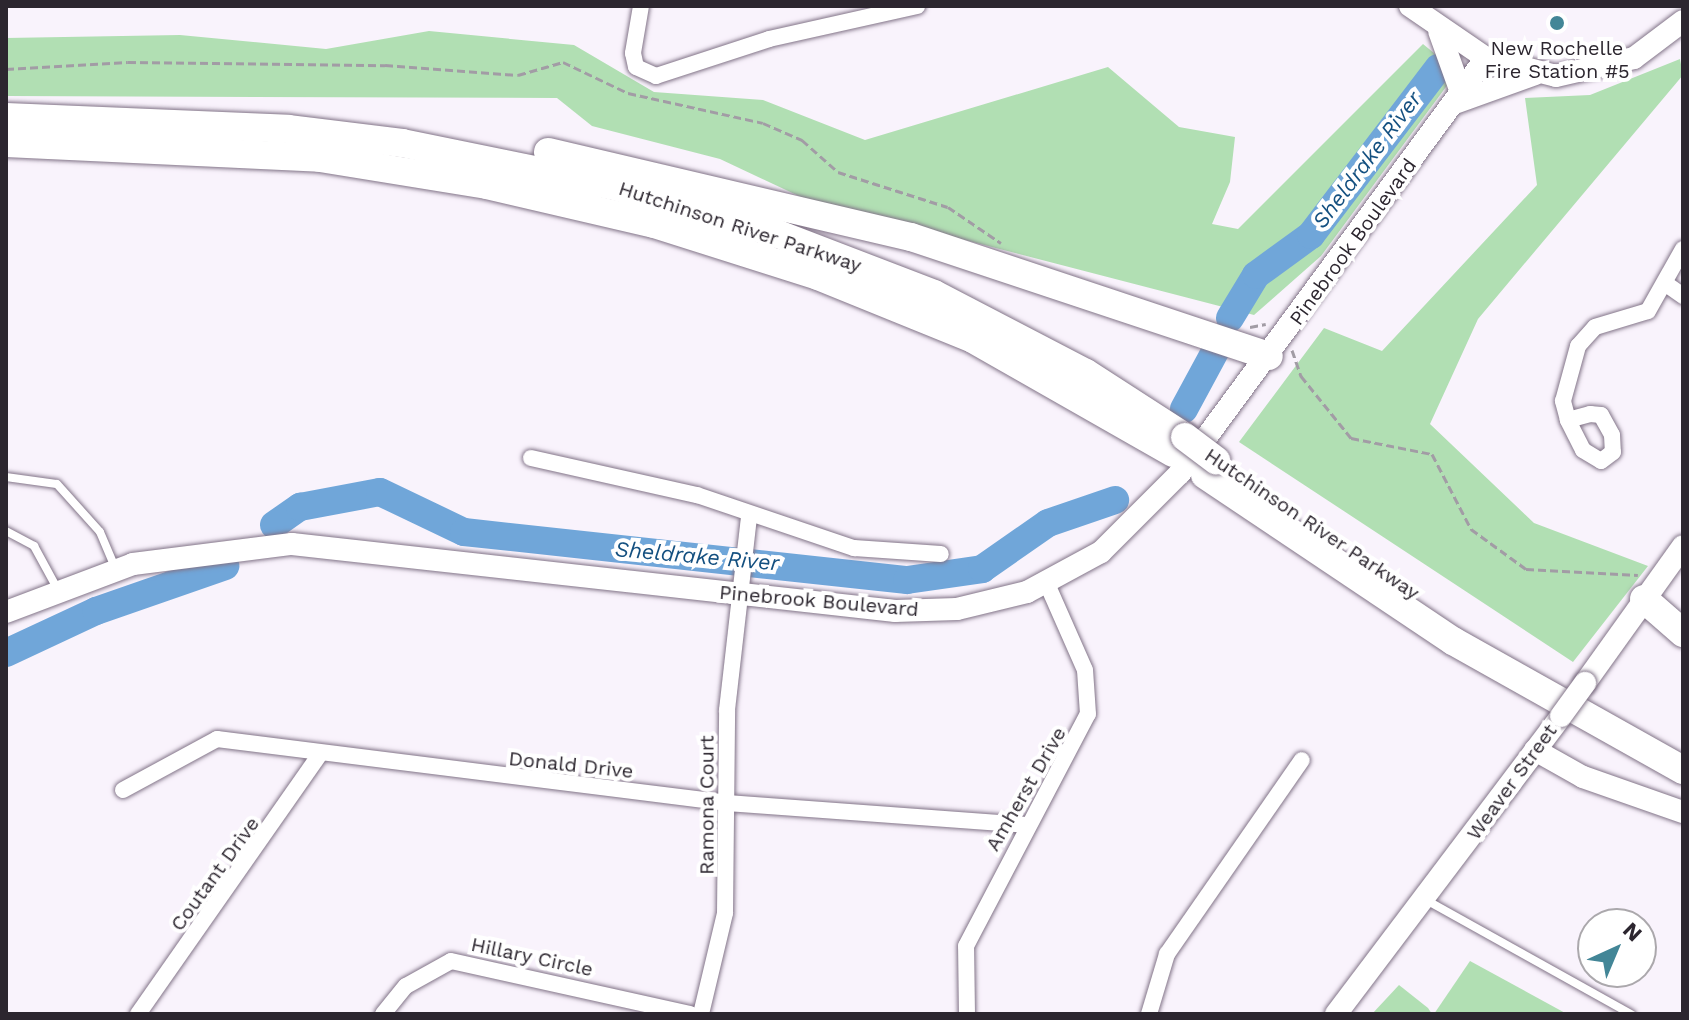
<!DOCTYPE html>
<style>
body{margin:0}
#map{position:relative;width:1689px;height:1020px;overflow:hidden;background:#f9f3fc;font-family:"Work Sans",sans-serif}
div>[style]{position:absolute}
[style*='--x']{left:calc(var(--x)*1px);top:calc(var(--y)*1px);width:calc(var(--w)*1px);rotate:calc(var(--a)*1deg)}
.green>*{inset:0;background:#b1dfb3}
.river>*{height:28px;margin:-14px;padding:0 14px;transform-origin:14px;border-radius:14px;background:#70a6d9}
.path>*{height:3px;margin-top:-1.5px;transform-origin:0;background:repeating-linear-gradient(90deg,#a29ca5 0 8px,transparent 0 12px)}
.roads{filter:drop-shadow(0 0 2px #827488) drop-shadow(0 0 2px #827488)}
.lane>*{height:8px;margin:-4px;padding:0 4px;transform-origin:4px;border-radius:4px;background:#fff}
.street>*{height:16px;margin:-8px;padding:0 8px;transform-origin:8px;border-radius:8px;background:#fff}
.secondary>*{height:22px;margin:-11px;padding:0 11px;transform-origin:11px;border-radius:11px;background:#fff}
.highway>*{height:28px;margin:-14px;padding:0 14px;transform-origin:14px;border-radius:14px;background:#fff}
.bridges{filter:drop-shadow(0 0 2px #827488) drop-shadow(0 0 2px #827488)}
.secondary-bridge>*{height:22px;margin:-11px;padding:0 11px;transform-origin:11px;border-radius:11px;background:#fff}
.highway-bridge>*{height:28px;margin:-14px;padding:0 14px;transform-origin:14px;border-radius:14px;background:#fff}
.dots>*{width:22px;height:22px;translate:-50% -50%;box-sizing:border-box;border:4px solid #fff;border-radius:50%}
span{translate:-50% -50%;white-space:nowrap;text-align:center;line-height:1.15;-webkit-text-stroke:8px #fff;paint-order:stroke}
.poi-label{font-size:20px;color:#2c262f}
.street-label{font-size:20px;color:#2c262f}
.water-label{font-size:22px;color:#145080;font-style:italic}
.frame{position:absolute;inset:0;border:8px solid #2c262f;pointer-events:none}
.north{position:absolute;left:1577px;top:908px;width:80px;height:80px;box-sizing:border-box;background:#fff;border:2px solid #aba8ac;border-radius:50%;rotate:44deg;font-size:22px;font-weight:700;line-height:32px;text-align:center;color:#2c262f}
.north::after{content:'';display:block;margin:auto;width:28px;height:36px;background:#438697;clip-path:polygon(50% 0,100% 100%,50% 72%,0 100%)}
</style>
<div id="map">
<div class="green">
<div style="clip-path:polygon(429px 31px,574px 45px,654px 92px,763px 100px,865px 140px,1108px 67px,1179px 127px,1235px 137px,1230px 182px,1212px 224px,1238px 229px,1423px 44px,1457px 72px,1321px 256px,1254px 315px,803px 198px,720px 159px,592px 126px,557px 98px,6px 96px,6px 38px,180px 35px,326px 49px)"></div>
<div style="clip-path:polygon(1680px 59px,1683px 75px,1478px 319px,1430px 424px,1534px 523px,1648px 566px,1573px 662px,1239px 442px,1324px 328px,1382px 351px,1537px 185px,1525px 98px,1590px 95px)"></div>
<div style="clip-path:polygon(1470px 961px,1567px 1014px,1434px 1014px)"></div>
<div style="clip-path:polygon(1399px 985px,1428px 1008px,1432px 1014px,1372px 1014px)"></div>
</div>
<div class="river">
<div style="--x:1230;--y:318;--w:50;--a:-58.8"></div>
<div style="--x:1256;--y:275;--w:68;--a:-36"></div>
<div style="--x:1311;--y:235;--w:210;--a:-52.7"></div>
<div style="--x:1184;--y:409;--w:72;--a:-61.6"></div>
<div style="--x:274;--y:525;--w:32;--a:-35"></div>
<div style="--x:300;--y:507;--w:81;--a:-10.6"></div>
<div style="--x:380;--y:492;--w:93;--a:25.5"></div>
<div style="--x:464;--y:532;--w:446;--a:6.2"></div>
<div style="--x:907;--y:580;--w:76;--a:-8.3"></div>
<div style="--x:982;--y:569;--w:80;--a:-34.9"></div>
<div style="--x:1048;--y:523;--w:71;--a:-18.9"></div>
<div style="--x:6;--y:653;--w:99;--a:-25"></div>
<div style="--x:96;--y:611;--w:137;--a:-19.2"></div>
</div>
<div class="path">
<div style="--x:6;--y:69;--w:122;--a:-3.3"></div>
<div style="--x:128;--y:62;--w:257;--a:0.7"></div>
<div style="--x:385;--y:65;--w:133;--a:4.3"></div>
<div style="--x:518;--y:75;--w:47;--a:-16.1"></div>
<div style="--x:563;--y:62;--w:72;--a:25.5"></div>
<div style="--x:628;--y:93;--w:138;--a:12.5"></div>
<div style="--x:763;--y:123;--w:43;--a:23.6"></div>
<div style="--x:802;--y:140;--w:48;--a:41.6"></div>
<div style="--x:838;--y:172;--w:115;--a:17.7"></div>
<div style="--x:948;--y:207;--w:64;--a:34.2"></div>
<div style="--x:1250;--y:327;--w:16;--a:-11"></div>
<div style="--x:1292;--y:350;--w:28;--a:71"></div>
<div style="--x:1301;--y:376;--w:80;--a:51.1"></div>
<div style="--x:1351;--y:438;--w:83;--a:11.2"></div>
<div style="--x:1432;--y:454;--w:85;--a:62.5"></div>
<div style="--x:1471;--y:529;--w:68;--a:36"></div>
<div style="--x:1526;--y:569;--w:112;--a:3.1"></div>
</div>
<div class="roads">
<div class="lane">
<div style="--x:6;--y:477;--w:51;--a:7.8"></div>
<div style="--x:57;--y:484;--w:64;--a:48.1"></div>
<div style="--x:100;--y:532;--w:39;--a:67"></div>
<div style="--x:6;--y:531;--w:32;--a:28"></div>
<div style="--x:34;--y:546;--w:50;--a:61.4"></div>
<div style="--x:1426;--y:900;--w:235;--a:29.1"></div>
</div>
<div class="street">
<div style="--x:641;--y:6;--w:48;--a:99.7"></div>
<div style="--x:633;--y:53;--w:14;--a:78"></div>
<div style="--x:636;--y:67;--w:22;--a:24"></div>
<div style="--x:656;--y:76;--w:119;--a:-18.1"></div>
<div style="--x:769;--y:39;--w:152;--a:-12.6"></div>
<div style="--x:1666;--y:284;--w:21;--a:35"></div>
<div style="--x:1590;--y:414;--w:11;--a:5"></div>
<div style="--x:1601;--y:415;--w:23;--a:61"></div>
<div style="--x:1612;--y:435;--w:17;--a:87"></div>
<div style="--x:1613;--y:452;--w:15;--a:143"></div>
<div style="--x:1601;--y:461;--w:21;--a:-149"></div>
<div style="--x:1583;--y:450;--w:34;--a:-117"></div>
<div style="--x:1568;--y:420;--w:23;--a:-15"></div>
<div style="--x:1568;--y:420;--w:20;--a:-105"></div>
<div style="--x:1563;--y:401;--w:57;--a:-74.7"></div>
<div style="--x:1578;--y:346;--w:25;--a:-48"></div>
<div style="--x:1595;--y:327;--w:55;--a:-16.8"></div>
<div style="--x:1648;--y:311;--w:71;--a:-60.6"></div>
<div style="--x:531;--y:458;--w:170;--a:12.6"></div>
<div style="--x:697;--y:495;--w:166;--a:18.7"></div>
<div style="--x:854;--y:548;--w:87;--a:3.9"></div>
<div style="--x:123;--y:790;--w:107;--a:-28.5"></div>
<div style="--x:217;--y:739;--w:515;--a:7.14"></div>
<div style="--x:728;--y:803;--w:301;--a:4.2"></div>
<div style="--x:138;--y:1014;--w:317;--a:-55"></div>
<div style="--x:383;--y:1014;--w:36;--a:-51"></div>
<div style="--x:406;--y:986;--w:51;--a:-29.1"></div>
<div style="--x:451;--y:961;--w:245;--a:12.5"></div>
<div style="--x:701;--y:1014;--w:104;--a:-76.6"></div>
<div style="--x:725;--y:913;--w:203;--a:-89.4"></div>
<div style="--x:727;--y:710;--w:195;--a:-83.5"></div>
<div style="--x:967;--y:1014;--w:68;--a:-90.8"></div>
<div style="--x:966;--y:946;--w:262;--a:-62.3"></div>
<div style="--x:1088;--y:714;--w:44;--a:-93.9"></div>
<div style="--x:1085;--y:670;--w:94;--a:-113.8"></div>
<div style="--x:1149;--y:1014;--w:63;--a:-73.3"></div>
<div style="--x:1167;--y:954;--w:236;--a:-55.2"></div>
</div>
<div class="secondary">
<div style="--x:1410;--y:6;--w:92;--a:34.4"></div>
<div style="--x:1486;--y:58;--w:72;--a:14.4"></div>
<div style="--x:1556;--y:76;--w:80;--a:-13"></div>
<div style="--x:1634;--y:58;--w:61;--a:-37.1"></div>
<div style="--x:1439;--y:31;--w:65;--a:70.2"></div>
<div style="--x:1455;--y:103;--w:85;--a:-19.9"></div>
<div style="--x:6;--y:612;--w:136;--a:-20.7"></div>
<div style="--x:133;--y:564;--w:160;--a:-7.2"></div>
<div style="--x:292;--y:544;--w:607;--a:6.34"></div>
<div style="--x:895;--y:611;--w:62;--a:-1.8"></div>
<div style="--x:957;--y:609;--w:72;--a:-13.7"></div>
<div style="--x:1027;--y:592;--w:84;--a:-28.4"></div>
<div style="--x:1101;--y:552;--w:112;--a:-45"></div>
<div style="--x:1180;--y:473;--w:516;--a:-53.6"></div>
<div style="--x:1585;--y:683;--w:168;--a:-54.4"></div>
<div style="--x:1535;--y:750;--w:55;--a:29.4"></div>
<div style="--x:1583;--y:777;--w:106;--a:19.3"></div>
<div style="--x:1336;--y:1014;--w:373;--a:-52.9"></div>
</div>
<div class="highway">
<div style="--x:6;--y:117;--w:282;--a:2.4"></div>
<div style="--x:288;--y:129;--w:115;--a:7"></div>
<div style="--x:402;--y:143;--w:220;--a:11.5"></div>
<div style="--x:618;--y:187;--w:167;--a:16.4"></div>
<div style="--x:778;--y:234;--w:167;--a:21"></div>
<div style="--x:934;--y:294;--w:171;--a:27.5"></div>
<div style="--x:1086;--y:373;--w:118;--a:32.9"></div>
<div style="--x:6;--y:143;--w:314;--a:2.7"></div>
<div style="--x:320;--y:158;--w:169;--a:9.2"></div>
<div style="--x:487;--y:185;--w:171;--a:13.1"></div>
<div style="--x:654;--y:224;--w:172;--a:17.6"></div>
<div style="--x:818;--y:276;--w:167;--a:22.1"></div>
<div style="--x:973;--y:339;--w:230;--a:29.7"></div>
<div style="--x:548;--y:152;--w:373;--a:13.2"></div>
<div style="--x:911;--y:237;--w:377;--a:18.4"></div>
<div style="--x:1205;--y:475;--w:298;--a:33.8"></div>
<div style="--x:1453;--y:641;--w:264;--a:29.3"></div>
<div style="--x:1644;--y:599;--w:52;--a:41.1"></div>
</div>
</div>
<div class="bridges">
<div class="secondary-bridge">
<div style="--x:1561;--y:716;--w:41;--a:-54"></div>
</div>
<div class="highway-bridge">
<div style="--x:1185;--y:437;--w:39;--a:37"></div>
</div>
</div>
<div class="dots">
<div style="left:1557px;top:23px;background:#438697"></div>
</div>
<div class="poi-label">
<span style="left:1557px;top:60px">New Rochelle<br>Fire Station #5</span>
</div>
<div class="street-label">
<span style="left:740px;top:227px;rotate:18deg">Hutchinson River Parkway</span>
<span style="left:1353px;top:242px;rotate:-54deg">Pinebrook Boulevard</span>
<span style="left:1312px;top:524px;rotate:34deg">Hutchinson River Parkway</span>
<span style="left:819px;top:601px;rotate:5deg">Pinebrook Boulevard</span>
<span style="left:571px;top:765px;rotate:6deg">Donald Drive</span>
<span style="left:1512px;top:782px;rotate:-54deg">Weaver Street</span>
<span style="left:1026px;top:789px;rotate:-60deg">Amherst Drive</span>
<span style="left:707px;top:805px;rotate:-90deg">Ramona Court</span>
<span style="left:215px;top:874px;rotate:-54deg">Coutant Drive</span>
<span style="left:532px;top:957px;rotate:12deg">Hillary Circle</span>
</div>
<div class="water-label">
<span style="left:1367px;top:160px;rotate:-53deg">Sheldrake River</span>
<span style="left:697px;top:556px;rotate:5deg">Sheldrake River</span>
</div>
<div class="frame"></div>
<div class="north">N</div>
</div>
